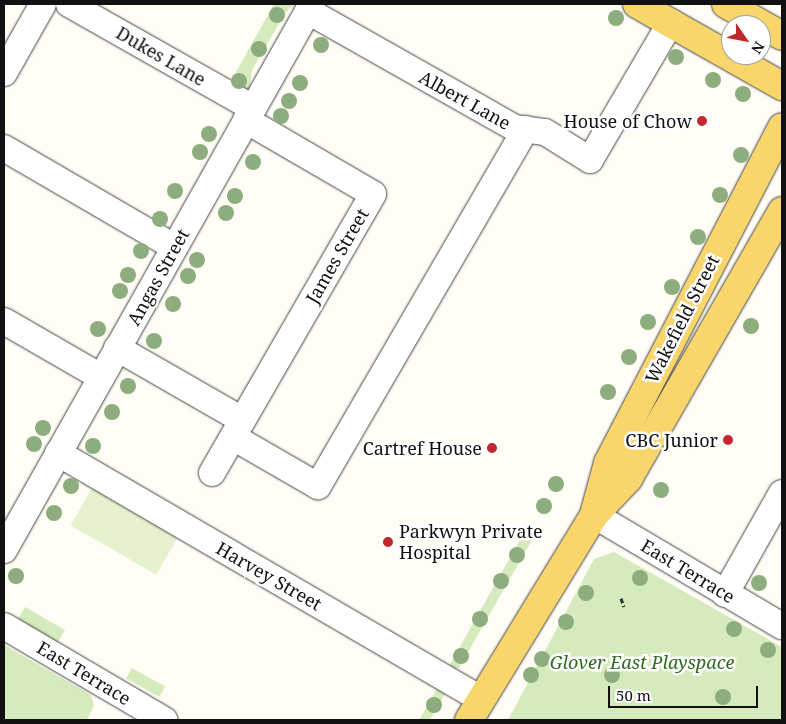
<!DOCTYPE html>
<style>
body{margin:0}
#map{position:relative;width:786px;height:724px;overflow:hidden;background:#fffdf5;font-family:"Noto Serif",serif}
div>[style]{position:absolute}
[style*='--x']{left:calc(var(--x)*1px);top:calc(var(--y)*1px);width:calc(var(--w)*1px);rotate:calc(var(--a)*1deg)}
.green>*{inset:0;background:#d5ebbd;transform-origin:0 0}
.pitch>*{inset:0;background:#e6f2cf;transform-origin:0 0}
.path>*{height:3px;margin-top:-1.5px;transform-origin:0;background:repeating-linear-gradient(90deg,#333 0 5px,transparent 0 7.5px)}
.roads{filter:drop-shadow(0 0 1px #444) drop-shadow(0 0 1px #444)}
.minor>*{height:26px;margin:-13px;padding:0 13px;transform-origin:13px;border-radius:13px;background:#fff}
.major>*{height:28px;margin:-14px;padding:0 14px;transform-origin:14px;border-radius:14px;background:#f9d66b}
.trees>*{width:16px;height:16px;margin:-8px;border-radius:50%;background:#8dad7f}
.dots>*{width:14px;height:14px;translate:-50% -50%;box-sizing:border-box;border:2px solid #fff;border-radius:50%}
span{translate:-50% -50%;white-space:nowrap;text-align:center;line-height:1.15;-webkit-text-stroke:5px #fff;paint-order:stroke}
.street-label{font-size:18px;color:#111}
.poi-label{font-size:18px;color:#111}
.right{translate:-100% -50%;text-align:right}
.left{translate:0 -50%;text-align:left}
.park-label{font-size:18px;color:#2f6b1f;font-style:italic}
.frame{position:absolute;inset:0;border:5px solid #111;pointer-events:none}
.north{position:absolute;left:721px;top:15px;width:50px;height:50px;box-sizing:border-box;background:#fff;border:1px solid #a0a0a0;border-radius:50%;rotate:123deg;font-size:14px;font-weight:700;line-height:20px;text-align:center;color:#111}
.north::after{content:'';display:block;margin:auto;width:18px;height:22px;background:#c4262e;clip-path:polygon(50% 0,100% 100%,50% 72%,0 100%)}
.scale{position:absolute;left:608px;top:686px;width:150px;height:22px;box-sizing:border-box;border:2px solid #111;border-top:0;padding-left:6px;font-size:15px;line-height:18px;white-space:nowrap;color:#111;-webkit-text-stroke:4px #fff;paint-order:stroke}
</style>
<div id="map">
<div class="green">
<div style="clip-path:polygon(274px 4px,295px 4px,286px 12px,252px 70px,250px 88px,245px 96px,226px 90px)"></div>
<div style="clip-path:polygon(525px 531px,530px 534px,532px 540px,459px 668px,454px 669px,449px 666px)"></div>
<div style="clip-path:polygon(614px 552px,782px 647px,782px 720px,508px 720px,594px 559px)"></div>
<div style="clip-path:polygon(25px 607px,65px 630px,58px 642px,36px 638px,14px 626px)"></div>
<div style="clip-path:polygon(4px 645px,91px 695px,94px 705px,87px 720px,4px 720px)"></div>
<div style="left:132px;top:668px;width:38px;height:12px;rotate:29deg"></div>
<div style="clip-path:polygon(438px 687px,446px 692px,430px 720px,419px 720px)"></div>
</div>
<div class="pitch">
<div style="left:96px;top:481px;width:99px;height:51px;rotate:30deg"></div>
</div>
<div class="path">
<div style="--x:621;--y:598;--w:9;--a:72"></div>
</div>
<div class="roads">
<div class="minor">
<div style="--x:69;--y:4;--w:211;--a:29.5"></div>
<div style="--x:308;--y:11;--w:238;--a:29.5"></div>
<div style="--x:515;--y:128;--w:30;--a:8"></div>
<div style="--x:545;--y:132;--w:53;--a:31.9"></div>
<div style="--x:590;--y:160;--w:160;--a:-59.6"></div>
<div style="--x:4;--y:73;--w:79;--a:-60.5"></div>
<div style="--x:4;--y:148;--w:197;--a:30.2"></div>
<div style="--x:4;--y:321;--w:112;--a:30"></div>
<div style="--x:117;--y:348;--w:144;--a:29.9"></div>
<div style="--x:233;--y:437;--w:98;--a:30"></div>
<div style="--x:318;--y:486;--w:413;--a:-59.8"></div>
<div style="--x:58;--y:453;--w:488;--a:30.2"></div>
<div style="--x:212;--y:473;--w:322;--a:-60"></div>
<div style="--x:373;--y:194;--w:147;--a:-149.8"></div>
<div style="--x:594;--y:515;--w:218;--a:30.6"></div>
<div style="--x:4;--y:550;--w:627;--a:-60.57"></div>
<div style="--x:725;--y:594;--w:116;--a:-60.6"></div>
<div style="--x:4;--y:626;--w:186;--a:30.4"></div>
</div>
<div class="major">
<div style="--x:637;--y:4;--w:167;--a:29.5"></div>
<div style="--x:726;--y:4;--w:64;--a:29.7"></div>
<div style="--x:595;--y:511;--w:50;--a:-74.8"></div>
<div style="--x:608;--y:463;--w:378;--a:-62.6"></div>
<div style="--x:469;--y:720;--w:240;--a:-58.6"></div>
<div style="--x:594;--y:515;--w:50;--a:-46.6"></div>
<div style="--x:628;--y:479;--w:309;--a:-60.1"></div>
</div>
</div>
<div class="trees">
<div style="left:277px;top:15px"></div>
<div style="left:616px;top:18px"></div>
<div style="left:321px;top:45px"></div>
<div style="left:259px;top:49px"></div>
<div style="left:676px;top:57px"></div>
<div style="left:713px;top:80px"></div>
<div style="left:239px;top:81px"></div>
<div style="left:300px;top:83px"></div>
<div style="left:743px;top:94px"></div>
<div style="left:289px;top:101px"></div>
<div style="left:281px;top:116px"></div>
<div style="left:209px;top:134px"></div>
<div style="left:200px;top:152px"></div>
<div style="left:741px;top:155px"></div>
<div style="left:253px;top:162px"></div>
<div style="left:175px;top:191px"></div>
<div style="left:720px;top:195px"></div>
<div style="left:235px;top:196px"></div>
<div style="left:226px;top:213px"></div>
<div style="left:160px;top:219px"></div>
<div style="left:698px;top:237px"></div>
<div style="left:141px;top:251px"></div>
<div style="left:197px;top:260px"></div>
<div style="left:128px;top:275px"></div>
<div style="left:188px;top:276px"></div>
<div style="left:672px;top:287px"></div>
<div style="left:120px;top:291px"></div>
<div style="left:173px;top:304px"></div>
<div style="left:648px;top:322px"></div>
<div style="left:751px;top:326px"></div>
<div style="left:98px;top:329px"></div>
<div style="left:154px;top:341px"></div>
<div style="left:629px;top:357px"></div>
<div style="left:128px;top:386px"></div>
<div style="left:608px;top:392px"></div>
<div style="left:112px;top:412px"></div>
<div style="left:43px;top:428px"></div>
<div style="left:34px;top:444px"></div>
<div style="left:93px;top:446px"></div>
<div style="left:556px;top:484px"></div>
<div style="left:71px;top:486px"></div>
<div style="left:661px;top:490px"></div>
<div style="left:544px;top:506px"></div>
<div style="left:54px;top:513px"></div>
<div style="left:517px;top:555px"></div>
<div style="left:16px;top:576px"></div>
<div style="left:640px;top:578px"></div>
<div style="left:501px;top:581px"></div>
<div style="left:759px;top:583px"></div>
<div style="left:586px;top:593px"></div>
<div style="left:480px;top:619px"></div>
<div style="left:566px;top:622px"></div>
<div style="left:734px;top:629px"></div>
<div style="left:768px;top:650px"></div>
<div style="left:461px;top:656px"></div>
<div style="left:542px;top:659px"></div>
<div style="left:531px;top:675px"></div>
<div style="left:612px;top:675px"></div>
<div style="left:723px;top:697px"></div>
<div style="left:434px;top:705px"></div>
</div>
<div class="dots">
<div style="left:702px;top:121px;background:#c4262e"></div>
<div style="left:728px;top:440px;background:#c4262e"></div>
<div style="left:492px;top:448px;background:#c4262e"></div>
<div style="left:388px;top:542px;background:#c4262e"></div>
</div>
<div class="street-label">
<span style="left:161px;top:56px;rotate:30deg">Dukes Lane</span>
<span style="left:465px;top:100px;rotate:29deg">Albert Lane</span>
<span style="left:337px;top:256px;rotate:-60deg">James Street</span>
<span style="left:158px;top:277px;rotate:-61deg">Angas Street</span>
<span style="left:682px;top:319px;rotate:-63deg">Wakefield Street</span>
<span style="left:688px;top:571px;rotate:31deg">East Terrace</span>
<span style="left:269px;top:576px;rotate:30deg">Harvey Street</span>
<span style="left:84px;top:673px;rotate:31deg">East Terrace</span>
</div>
<div class="poi-label">
<span class="right" style="left:692px;top:121px">House of Chow</span>
<span class="right" style="left:718px;top:440px">CBC Junior</span>
<span class="right" style="left:482px;top:448px">Cartref House</span>
<span class="left" style="left:399px;top:542px">Parkwyn Private<br>Hospital</span>
</div>
<div class="park-label">
<span style="left:642px;top:662px">Glover East Playspace</span>
</div>
<div class="frame"></div>
<div class="north">N</div>
<div class="scale">50 m</div>
</div>
